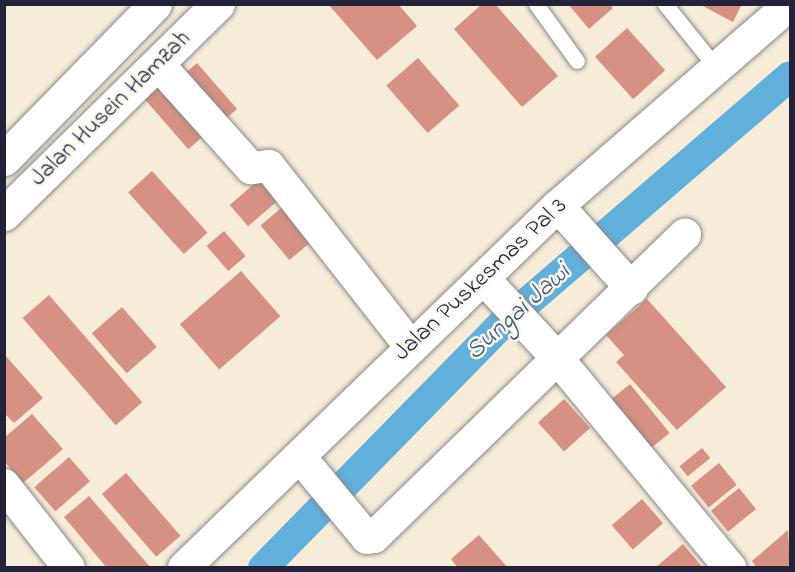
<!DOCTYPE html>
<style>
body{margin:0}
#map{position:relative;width:795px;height:572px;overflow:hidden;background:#f6ecd7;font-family:"Indie Flower",sans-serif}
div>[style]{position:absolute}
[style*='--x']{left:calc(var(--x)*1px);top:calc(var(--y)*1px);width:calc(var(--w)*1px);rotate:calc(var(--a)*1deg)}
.canal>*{height:30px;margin:-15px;padding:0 15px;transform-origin:15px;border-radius:15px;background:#61afdb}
.building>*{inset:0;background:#d69182;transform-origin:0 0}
.roads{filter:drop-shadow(0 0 2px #8c8789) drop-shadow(0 0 2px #8c8789)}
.service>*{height:15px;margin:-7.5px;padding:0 7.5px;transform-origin:7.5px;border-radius:7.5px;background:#fff}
.minor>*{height:32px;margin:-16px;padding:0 16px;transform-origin:16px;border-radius:16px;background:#fff}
.tertiary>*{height:33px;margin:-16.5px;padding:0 16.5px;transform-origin:16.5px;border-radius:16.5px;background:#fff}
span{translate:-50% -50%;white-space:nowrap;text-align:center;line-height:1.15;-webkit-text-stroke:5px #fbf7ec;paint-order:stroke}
.street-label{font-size:24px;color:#22223b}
.water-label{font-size:26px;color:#3b5a7b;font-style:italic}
.frame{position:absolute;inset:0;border:6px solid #22223b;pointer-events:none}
</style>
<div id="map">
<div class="canal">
<div style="--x:263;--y:568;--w:342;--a:-45.6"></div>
<div style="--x:502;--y:324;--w:380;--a:-40.7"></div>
</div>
<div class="building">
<div style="clip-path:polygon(328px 4px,398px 4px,417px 26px,377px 60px)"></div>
<div style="clip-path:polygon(482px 4px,495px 4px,558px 76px,522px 107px,454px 29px)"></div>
<div style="clip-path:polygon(568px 4px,610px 4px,613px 8px,589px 29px)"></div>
<div style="clip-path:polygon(699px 4px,742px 4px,733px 22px)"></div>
<div style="left:627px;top:28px;width:57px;height:43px;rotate:48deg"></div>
<div style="left:418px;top:58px;width:63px;height:42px;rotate:49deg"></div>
<div style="left:197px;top:63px;width:61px;height:24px;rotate:49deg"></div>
<div style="left:167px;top:79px;width:67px;height:30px;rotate:49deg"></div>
<div style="left:152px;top:171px;width:83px;height:32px;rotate:48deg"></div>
<div style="left:269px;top:171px;width:28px;height:52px;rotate:49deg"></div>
<div style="left:285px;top:205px;width:45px;height:32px;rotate:50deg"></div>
<div style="left:224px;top:231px;width:33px;height:23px;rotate:49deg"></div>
<div style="left:241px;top:271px;width:60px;height:81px;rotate:49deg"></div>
<div style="left:49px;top:295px;width:142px;height:35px;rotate:49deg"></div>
<div style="clip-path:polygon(647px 299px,726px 387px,677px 430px,616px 362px,624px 355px,606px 335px)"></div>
<div style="left:122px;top:307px;width:53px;height:40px;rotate:49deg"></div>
<div style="clip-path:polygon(4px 354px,43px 398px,14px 423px,4px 413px)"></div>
<div style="left:630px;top:384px;width:63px;height:34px;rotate:51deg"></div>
<div style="left:564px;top:399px;width:39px;height:35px;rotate:48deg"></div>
<div style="clip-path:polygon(32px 414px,63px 449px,23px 483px,4px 461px,4px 438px)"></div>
<div style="left:702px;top:448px;width:13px;height:29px;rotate:51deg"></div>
<div style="left:69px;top:457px;width:32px;height:46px;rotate:49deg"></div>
<div style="left:719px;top:463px;width:28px;height:36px;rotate:51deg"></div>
<div style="left:126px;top:473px;width:83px;height:32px;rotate:49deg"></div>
<div style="left:739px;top:488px;width:27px;height:36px;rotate:51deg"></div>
<div style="clip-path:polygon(89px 496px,151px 568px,107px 568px,64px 517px)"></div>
<div style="left:642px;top:499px;width:32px;height:40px;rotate:49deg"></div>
<div style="clip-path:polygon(788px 530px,790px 564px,786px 568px,757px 568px,752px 561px)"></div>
<div style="clip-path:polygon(479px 535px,508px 568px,458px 568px,451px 559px)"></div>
<div style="clip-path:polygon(683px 544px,703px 568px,655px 568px)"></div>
</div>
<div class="roads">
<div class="service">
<div style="--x:536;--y:4;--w:70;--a:54.3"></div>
<div style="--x:665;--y:4;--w:85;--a:51.2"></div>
</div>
<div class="minor">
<div style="--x:158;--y:64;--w:140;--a:48.2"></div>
<div style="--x:251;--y:168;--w:18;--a:-6"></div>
<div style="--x:269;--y:166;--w:230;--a:51.9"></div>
<div style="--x:558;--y:206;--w:111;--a:48.3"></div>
<div style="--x:485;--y:280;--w:108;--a:47.3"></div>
<div style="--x:558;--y:359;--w:271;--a:50.5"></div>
<div style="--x:300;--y:457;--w:105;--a:50.4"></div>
<div style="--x:367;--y:538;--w:7;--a:-8"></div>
<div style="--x:374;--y:537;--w:434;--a:-44.2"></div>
<div style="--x:4;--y:485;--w:105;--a:51.9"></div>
<div style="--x:184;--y:568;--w:520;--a:-44.07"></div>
<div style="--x:558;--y:206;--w:308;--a:-41"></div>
</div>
<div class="tertiary">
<div style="--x:4;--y:159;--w:216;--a:-45.7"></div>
<div style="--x:4;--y:214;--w:300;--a:-44.5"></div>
</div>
</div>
<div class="street-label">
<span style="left:111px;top:109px;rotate:-44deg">Jalan Husein Hamzah</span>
<span style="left:481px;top:280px;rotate:-43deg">Jalan Puskesmas Pal 3</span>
</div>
<div class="water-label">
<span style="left:519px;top:313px;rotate:-42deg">Sungai Jawi</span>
</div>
<div class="frame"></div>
</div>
